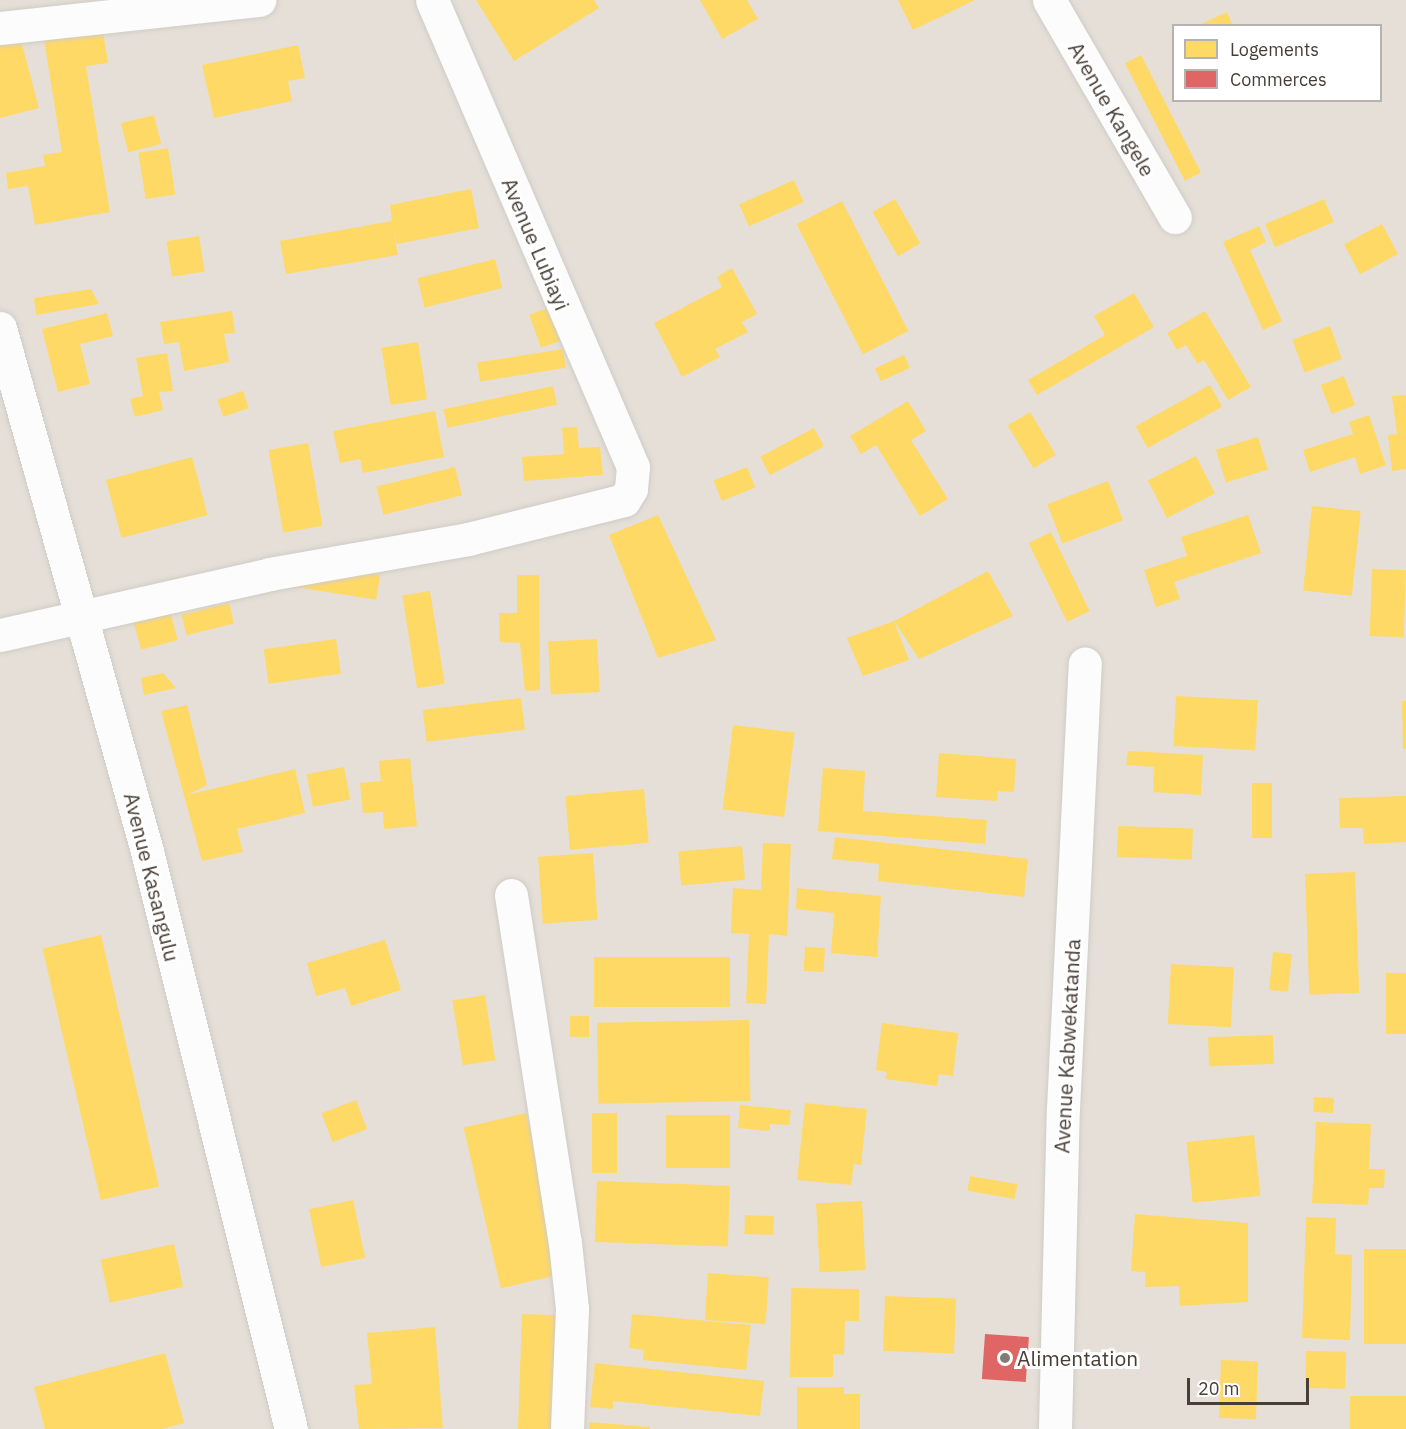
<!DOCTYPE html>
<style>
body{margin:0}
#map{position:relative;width:1406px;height:1429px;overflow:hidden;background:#f1eeea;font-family:"IBM Plex Sans",sans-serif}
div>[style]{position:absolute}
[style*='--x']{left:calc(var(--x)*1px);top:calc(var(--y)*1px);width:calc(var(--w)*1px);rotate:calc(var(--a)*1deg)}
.residential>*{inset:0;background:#e5dfd7}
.homes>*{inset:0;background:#ffd966;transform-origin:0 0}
.shops>*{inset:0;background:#e06666;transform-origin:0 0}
.roads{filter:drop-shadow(0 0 2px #cfccc7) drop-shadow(0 0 2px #cfccc7)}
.minor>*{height:33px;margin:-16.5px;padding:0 16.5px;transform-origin:16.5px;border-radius:16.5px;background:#fdfcfc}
.dots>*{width:16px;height:16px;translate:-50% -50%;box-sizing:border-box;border:3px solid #fff;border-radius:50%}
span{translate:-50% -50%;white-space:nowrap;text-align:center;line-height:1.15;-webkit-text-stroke:6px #fff;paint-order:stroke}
.street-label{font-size:21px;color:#473e36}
.poi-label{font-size:21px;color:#473e36}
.left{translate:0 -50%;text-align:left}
.legend{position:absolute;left:1172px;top:24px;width:210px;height:78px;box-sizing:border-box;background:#fff;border:2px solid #b5b2af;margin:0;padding:8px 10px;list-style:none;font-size:18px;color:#473e36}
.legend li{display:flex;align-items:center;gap:12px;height:30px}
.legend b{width:30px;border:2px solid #b5b2af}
.scale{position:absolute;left:1187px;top:1378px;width:122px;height:27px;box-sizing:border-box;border:3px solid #473e36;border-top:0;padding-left:8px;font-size:18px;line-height:21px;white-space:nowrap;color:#473e36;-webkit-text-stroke:4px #fff;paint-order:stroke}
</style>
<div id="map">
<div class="residential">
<div style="clip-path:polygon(evenodd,0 0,1406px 0,1406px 1429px,0 1429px,0 0,1174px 26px,1380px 26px,1380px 100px,1174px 100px,1174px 26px)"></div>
</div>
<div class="homes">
<div style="clip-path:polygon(476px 0,594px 0,599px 8px,514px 61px)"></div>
<div style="clip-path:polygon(700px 0,747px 0,758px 19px,722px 39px)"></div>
<div style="clip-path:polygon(898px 0,975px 0,913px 30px)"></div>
<div style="clip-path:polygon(1227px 12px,1233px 26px,1197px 26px)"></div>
<div style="clip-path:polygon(103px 32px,108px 63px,86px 66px,110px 212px,35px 225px,28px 186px,8px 189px,6px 173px,45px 166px,43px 155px,62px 152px,44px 40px)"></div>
<div style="clip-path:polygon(19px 33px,39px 108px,0 118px,0 38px)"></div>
<div style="clip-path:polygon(298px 45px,305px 78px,288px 81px,292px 101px,214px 118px,202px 65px)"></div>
<div style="left:1141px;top:55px;width:132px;height:18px;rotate:63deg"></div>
<div style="left:154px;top:115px;width:30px;height:34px;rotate:76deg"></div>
<div style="left:168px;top:148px;width:47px;height:30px;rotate:81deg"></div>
<div style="left:794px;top:180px;width:24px;height:60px;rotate:66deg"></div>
<div style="clip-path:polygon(471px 189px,479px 228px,397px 244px,394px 233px,398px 255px,286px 274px,280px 241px,392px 221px,390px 205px)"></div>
<div style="left:895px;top:199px;width:51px;height:26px;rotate:60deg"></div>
<div style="left:1324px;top:199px;width:25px;height:64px;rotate:67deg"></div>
<div style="left:842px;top:201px;width:146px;height:51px;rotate:63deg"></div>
<div style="left:1382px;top:224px;width:34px;height:43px;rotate:62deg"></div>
<div style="clip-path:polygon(1259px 226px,1266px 242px,1250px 250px,1282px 321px,1263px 330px,1223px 242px)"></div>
<div style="left:199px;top:236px;width:36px;height:33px;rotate:81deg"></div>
<div style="left:495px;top:259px;width:30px;height:80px;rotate:76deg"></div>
<div style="clip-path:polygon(732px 268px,757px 314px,742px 322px,748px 332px,715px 349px,720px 357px,682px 377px,654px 323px,722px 287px,717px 277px)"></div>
<div style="clip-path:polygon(91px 289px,99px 304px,36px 315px,34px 298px)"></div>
<div style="clip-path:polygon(1134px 293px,1154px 327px,1037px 395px,1028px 380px,1105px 335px,1094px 316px)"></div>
<div style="left:548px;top:308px;width:35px;height:20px;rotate:70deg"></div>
<div style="clip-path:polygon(232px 311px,235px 333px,224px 334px,229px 362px,184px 371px,179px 342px,164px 344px,160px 322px)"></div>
<div style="clip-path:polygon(1205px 311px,1251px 387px,1228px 400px,1204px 360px,1198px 364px,1186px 345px,1177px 350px,1167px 333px)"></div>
<div style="clip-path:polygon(107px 313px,113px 336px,80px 344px,90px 384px,58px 392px,42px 329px)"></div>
<div style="left:1330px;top:326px;width:35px;height:40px;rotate:70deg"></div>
<div style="left:418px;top:342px;width:58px;height:37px;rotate:81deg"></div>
<div style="left:563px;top:349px;width:19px;height:87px;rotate:81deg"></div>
<div style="clip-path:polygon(167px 353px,173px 391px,159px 392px,163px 410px,135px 417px,130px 399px,143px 396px,136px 358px)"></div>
<div style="left:904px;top:355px;width:14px;height:32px;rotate:65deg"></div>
<div style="left:1344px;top:376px;width:31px;height:25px;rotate:69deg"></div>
<div style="left:1210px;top:385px;width:25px;height:85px;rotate:61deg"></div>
<div style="left:553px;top:386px;width:19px;height:112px;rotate:78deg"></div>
<div style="left:243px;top:391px;width:18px;height:27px;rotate:71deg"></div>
<div style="clip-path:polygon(1406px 395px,1406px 469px,1392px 471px,1388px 435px,1397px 434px,1392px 396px)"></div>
<div style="clip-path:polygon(908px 401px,926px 431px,911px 440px,948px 499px,920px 516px,876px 445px,861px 454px,850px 436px)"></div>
<div style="clip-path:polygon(435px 411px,444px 457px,363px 473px,360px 459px,340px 463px,333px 431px)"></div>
<div style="left:1030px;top:412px;width:50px;height:26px;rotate:59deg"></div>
<div style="clip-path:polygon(1369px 415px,1386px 465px,1360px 474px,1355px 457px,1310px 472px,1303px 450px,1353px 434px,1349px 422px)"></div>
<div style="clip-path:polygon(577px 427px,579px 448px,600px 447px,603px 475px,524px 481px,522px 457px,564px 454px,562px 428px)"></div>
<div style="left:814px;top:428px;width:21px;height:61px;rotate:62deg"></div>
<div style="left:1258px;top:437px;width:34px;height:44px;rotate:73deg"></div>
<div style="left:308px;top:443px;width:84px;height:40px;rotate:80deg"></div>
<div style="left:1196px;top:456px;width:42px;height:54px;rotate:63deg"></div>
<div style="left:192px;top:457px;width:60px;height:89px;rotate:75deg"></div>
<div style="left:455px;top:467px;width:29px;height:81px;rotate:76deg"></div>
<div style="left:747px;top:467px;width:22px;height:36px;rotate:68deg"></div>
<div style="left:1108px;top:481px;width:42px;height:65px;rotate:69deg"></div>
<div style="left:1312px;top:506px;width:49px;height:85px;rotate:6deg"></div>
<div style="clip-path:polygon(658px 515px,716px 640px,658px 658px,609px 535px)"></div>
<div style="clip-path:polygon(1248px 515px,1261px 553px,1174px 582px,1180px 599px,1156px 607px,1144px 570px,1187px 556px,1181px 537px)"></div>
<div style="left:1051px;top:532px;width:88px;height:25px;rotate:64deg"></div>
<div style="left:1372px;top:569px;width:34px;height:67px;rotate:2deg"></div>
<div style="clip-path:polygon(988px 571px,1013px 616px,919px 659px,894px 621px,909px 660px,863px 676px,847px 638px,894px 621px)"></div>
<div style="left:380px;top:575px;width:25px;height:94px;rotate:99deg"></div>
<div style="clip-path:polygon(517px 575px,539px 575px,540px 690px,525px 691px,520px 643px,500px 642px,499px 613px,517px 613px)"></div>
<div style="left:430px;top:591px;width:94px;height:28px;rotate:81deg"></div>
<div style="left:229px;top:603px;width:21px;height:49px;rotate:76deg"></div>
<div style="left:170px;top:611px;width:30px;height:38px;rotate:75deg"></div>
<div style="left:336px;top:639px;width:35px;height:73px;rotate:82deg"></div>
<div style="left:597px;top:639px;width:53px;height:49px;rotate:87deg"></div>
<div style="clip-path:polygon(163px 673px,176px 688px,144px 695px,141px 678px)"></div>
<div style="left:1176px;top:696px;width:82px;height:50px;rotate:3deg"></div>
<div style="left:521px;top:698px;width:32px;height:99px;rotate:83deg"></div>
<div style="clip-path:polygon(1402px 701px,1406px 701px,1406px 749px,1403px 749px)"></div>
<div style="clip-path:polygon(187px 705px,207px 785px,187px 795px,295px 769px,305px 813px,237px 829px,243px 852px,202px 861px,161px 711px)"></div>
<div style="left:733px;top:725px;width:62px;height:85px;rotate:7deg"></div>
<div style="clip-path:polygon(1128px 751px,1203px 755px,1201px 795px,1153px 792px,1154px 767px,1126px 765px)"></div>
<div style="clip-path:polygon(939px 753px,1016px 759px,1014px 792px,998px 791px,997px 801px,936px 797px)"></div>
<div style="clip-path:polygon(410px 758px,417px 826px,384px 829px,383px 812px,363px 813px,360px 783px,381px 781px,379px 761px)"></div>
<div style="left:344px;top:767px;width:33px;height:38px;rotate:79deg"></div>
<div style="clip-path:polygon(823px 768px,865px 771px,863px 811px,987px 820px,985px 844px,818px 831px)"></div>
<div style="left:1252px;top:783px;width:20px;height:55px"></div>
<div style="left:644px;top:789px;width:54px;height:79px;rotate:85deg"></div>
<div style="clip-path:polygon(1406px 796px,1406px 842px,1364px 844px,1363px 828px,1340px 828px,1339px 798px)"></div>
<div style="left:1118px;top:826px;width:75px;height:31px;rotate:2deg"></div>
<div style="clip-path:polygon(835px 837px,1028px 859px,1024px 897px,878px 881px,879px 864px,832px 859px)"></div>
<div style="clip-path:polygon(763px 843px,791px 844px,787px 936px,769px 934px,766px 1004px,746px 1003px,749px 934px,731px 933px,733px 888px,761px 890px)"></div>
<div style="left:742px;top:846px;width:34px;height:64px;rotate:85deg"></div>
<div style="left:593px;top:853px;width:67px;height:55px;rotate:86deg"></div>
<div style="left:1355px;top:872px;width:121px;height:50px;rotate:88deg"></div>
<div style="clip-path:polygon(797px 888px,881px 896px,877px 957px,831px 953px,834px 913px,796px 909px)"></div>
<div style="left:101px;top:935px;width:258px;height:60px;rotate:77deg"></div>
<div style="clip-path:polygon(385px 940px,401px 990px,351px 1006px,345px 988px,316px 996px,307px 963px)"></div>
<div style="left:805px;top:947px;width:20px;height:24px;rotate:3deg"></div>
<div style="left:1273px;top:952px;width:19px;height:38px;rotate:6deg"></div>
<div style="left:594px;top:957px;width:136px;height:50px"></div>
<div style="left:1171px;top:964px;width:63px;height:60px;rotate:3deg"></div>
<div style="left:1406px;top:973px;width:61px;height:20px;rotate:90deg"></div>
<div style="left:485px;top:995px;width:66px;height:33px;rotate:81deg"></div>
<div style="left:589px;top:1016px;width:21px;height:19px;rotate:90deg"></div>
<div style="left:749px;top:1020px;width:81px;height:152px;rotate:89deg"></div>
<div style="clip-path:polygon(882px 1023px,958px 1033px,953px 1076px,939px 1074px,937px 1086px,885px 1079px,887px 1072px,876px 1070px)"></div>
<div style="left:1273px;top:1035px;width:29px;height:65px;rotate:88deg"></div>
<div style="left:1314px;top:1097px;width:20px;height:15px;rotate:3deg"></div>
<div style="left:356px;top:1100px;width:31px;height:37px;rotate:69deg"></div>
<div style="clip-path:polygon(805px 1103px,867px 1109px,861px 1165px,854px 1164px,851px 1185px,797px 1180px)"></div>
<div style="clip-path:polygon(740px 1105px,791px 1110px,789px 1125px,770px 1124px,770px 1131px,738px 1128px)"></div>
<div style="left:526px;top:1113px;width:165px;height:64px;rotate:77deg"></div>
<div style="left:592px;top:1113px;width:25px;height:60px"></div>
<div style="left:666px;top:1115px;width:64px;height:53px"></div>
<div style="clip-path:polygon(1316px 1122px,1371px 1124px,1369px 1169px,1385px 1169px,1384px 1188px,1369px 1188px,1368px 1205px,1312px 1203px)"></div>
<div style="left:1254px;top:1135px;width:61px;height:68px;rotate:84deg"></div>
<div style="left:970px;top:1176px;width:48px;height:15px;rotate:10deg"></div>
<div style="left:597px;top:1181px;width:133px;height:61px;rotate:2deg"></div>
<div style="left:353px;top:1200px;width:59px;height:45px;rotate:78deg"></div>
<div style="left:862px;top:1201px;width:69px;height:46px;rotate:87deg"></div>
<div style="clip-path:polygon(1135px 1214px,1248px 1223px,1248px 1302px,1180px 1306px,1179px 1286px,1145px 1287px,1145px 1272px,1131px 1271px)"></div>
<div style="left:745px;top:1215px;width:29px;height:19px;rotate:2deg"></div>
<div style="clip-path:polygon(1306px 1217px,1336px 1218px,1335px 1254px,1352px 1255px,1350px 1340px,1302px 1338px)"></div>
<div style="left:174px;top:1244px;width:44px;height:75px;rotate:78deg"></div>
<div style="left:1406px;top:1249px;width:95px;height:42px;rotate:90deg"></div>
<div style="left:708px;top:1273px;width:61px;height:47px;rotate:4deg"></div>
<div style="clip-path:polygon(791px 1288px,859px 1289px,859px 1321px,845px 1321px,844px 1355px,833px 1354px,833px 1377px,790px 1377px)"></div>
<div style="left:885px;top:1296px;width:71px;height:55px;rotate:2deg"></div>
<div style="left:522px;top:1314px;width:37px;height:115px;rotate:2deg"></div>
<div style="clip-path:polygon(632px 1314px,751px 1325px,746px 1370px,643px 1360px,644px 1350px,629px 1348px)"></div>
<div style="clip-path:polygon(435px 1327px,443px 1428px,359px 1429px,354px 1385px,372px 1384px,367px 1333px)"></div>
<div style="left:1306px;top:1351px;width:40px;height:37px;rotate:1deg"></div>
<div style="clip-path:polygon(165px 1353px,184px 1423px,162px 1429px,45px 1429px,34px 1387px)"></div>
<div style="left:1221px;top:1360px;width:37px;height:58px;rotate:2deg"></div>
<div style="clip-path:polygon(595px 1363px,764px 1381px,760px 1416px,613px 1401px,613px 1409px,590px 1407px)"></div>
<div style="clip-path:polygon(797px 1387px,844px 1387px,844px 1394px,860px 1394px,860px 1429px,797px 1429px)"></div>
<div style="left:1406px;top:1396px;width:33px;height:56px;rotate:90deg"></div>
<div style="clip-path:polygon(589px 1422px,650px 1427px,650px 1429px,589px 1429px)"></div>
</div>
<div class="shops">
<div style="left:985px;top:1334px;width:44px;height:45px;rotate:4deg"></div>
</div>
<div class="roads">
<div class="minor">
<div style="--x:1049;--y:0;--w:251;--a:59.9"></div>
<div style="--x:0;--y:28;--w:261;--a:-6.2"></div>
<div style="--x:0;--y:328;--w:543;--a:74.3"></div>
<div style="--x:147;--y:851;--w:596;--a:76.01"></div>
<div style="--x:0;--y:635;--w:277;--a:-12.7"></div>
<div style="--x:270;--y:574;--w:201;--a:-10"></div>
<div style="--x:468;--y:539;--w:161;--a:-14"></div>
<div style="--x:624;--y:500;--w:13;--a:-58"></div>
<div style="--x:631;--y:489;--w:22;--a:-85"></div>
<div style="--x:633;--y:467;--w:508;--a:-113.29"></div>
<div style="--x:511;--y:895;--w:352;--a:81.2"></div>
<div style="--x:565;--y:1243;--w:66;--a:83.9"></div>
<div style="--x:572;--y:1309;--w:120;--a:92.4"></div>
<div style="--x:1055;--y:1429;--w:320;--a:-88.6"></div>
<div style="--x:1063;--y:1109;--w:446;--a:-87.2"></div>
</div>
</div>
<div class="dots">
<div style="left:1005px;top:1358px;background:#827c75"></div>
</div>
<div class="street-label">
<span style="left:1112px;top:109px;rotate:60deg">Avenue Kangele</span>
<span style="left:536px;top:244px;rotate:67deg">Avenue Lubiayi</span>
<span style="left:152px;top:877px;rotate:76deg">Avenue Kasangulu</span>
<span style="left:1067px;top:1046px;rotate:-87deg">Avenue Kabwekatanda</span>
</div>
<div class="poi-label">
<span class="left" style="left:1017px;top:1358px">Alimentation</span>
</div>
<ul class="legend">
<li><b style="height:16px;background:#ffd966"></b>Logements</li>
<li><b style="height:16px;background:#e06666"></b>Commerces</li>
</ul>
<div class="scale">20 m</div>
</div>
